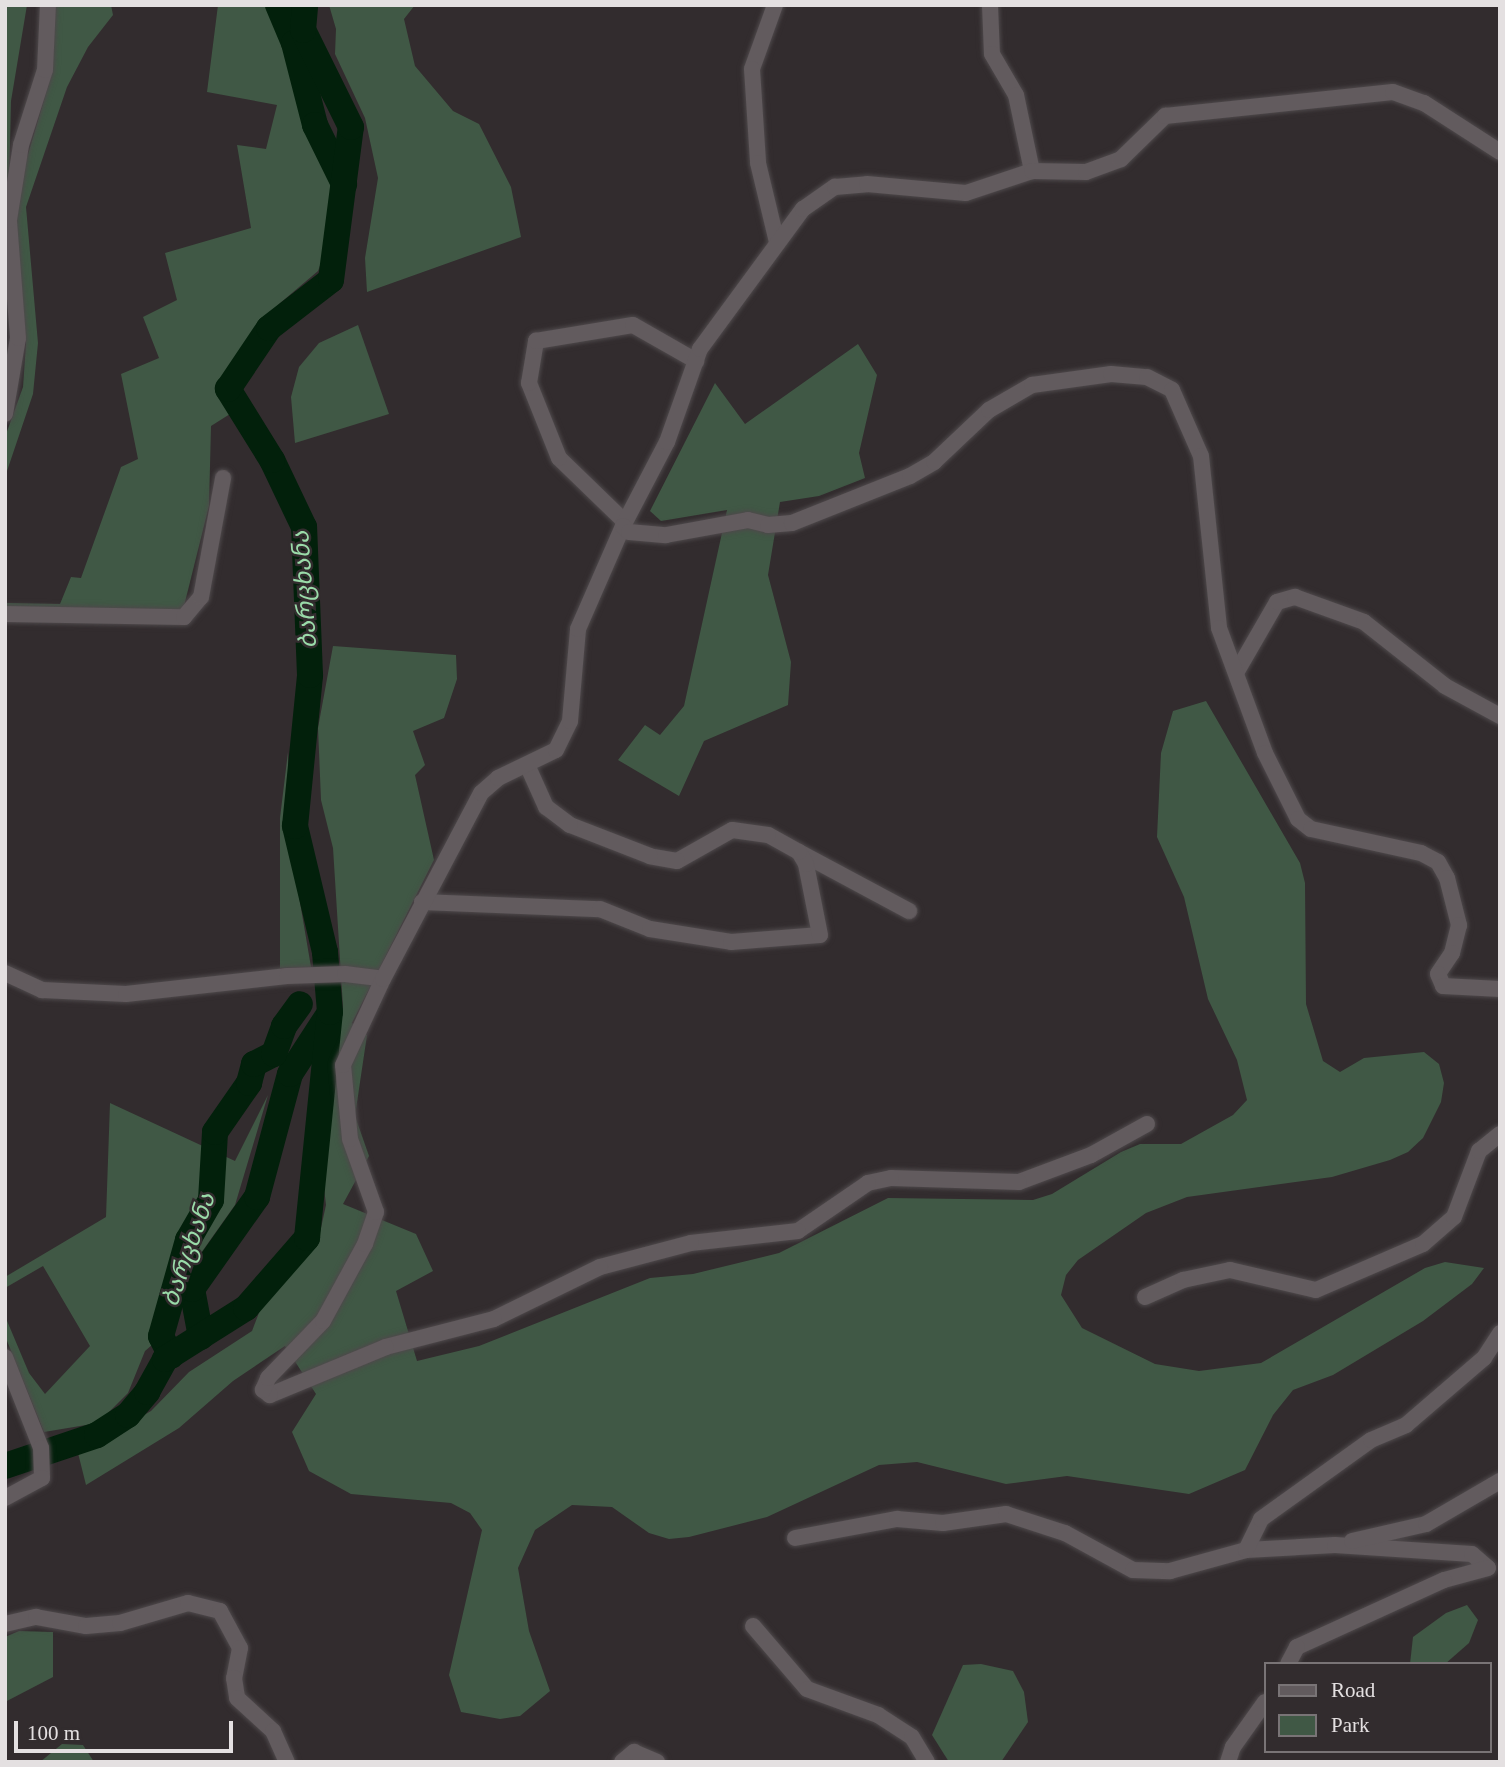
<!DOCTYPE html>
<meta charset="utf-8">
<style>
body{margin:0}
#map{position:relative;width:1505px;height:1767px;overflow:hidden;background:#322c2e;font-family:"Times New Roman","Noto Sans Georgian",serif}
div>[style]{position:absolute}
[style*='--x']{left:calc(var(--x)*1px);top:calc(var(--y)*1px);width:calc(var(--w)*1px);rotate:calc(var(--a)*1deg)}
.green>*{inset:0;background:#405845}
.river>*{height:26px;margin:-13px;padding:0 13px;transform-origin:13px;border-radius:13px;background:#02200b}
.roads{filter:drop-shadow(0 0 2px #4e494b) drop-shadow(0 0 2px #4e494b)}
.minor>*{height:16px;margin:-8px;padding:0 8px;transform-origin:8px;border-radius:8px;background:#625b5e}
span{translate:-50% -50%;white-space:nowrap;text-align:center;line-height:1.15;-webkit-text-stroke:5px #322c2e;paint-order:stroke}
.water-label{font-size:24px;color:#9adba9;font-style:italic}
.frame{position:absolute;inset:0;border:7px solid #e4e0e1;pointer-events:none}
.legend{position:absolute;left:1264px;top:1662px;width:228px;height:91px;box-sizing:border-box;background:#322c2e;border:2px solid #797476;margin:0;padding:9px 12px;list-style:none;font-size:21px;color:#e4e0e1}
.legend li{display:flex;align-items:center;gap:14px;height:35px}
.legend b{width:35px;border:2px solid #797476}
.scale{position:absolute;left:14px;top:1721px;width:219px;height:32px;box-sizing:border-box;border:4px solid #e4e0e1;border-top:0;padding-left:9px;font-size:21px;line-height:24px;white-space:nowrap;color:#e4e0e1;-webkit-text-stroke:5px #322c2e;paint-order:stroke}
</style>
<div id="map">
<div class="green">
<div style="clip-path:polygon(5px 5px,27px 5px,11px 101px,5px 367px)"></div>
<div style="clip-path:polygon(55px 5px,111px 5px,113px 15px,88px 47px,67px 87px,26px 207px,38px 343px,33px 394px,5px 477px,5px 437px,23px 387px,26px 343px,15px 218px,21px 178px,52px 73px)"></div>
<div style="clip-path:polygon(218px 5px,269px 5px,310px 131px,336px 186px,330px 239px,318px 271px,279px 304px,224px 377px,220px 393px,230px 414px,211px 426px,209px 506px,183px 610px,5px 608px,5px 603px,60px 604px,71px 577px,81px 578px,121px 467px,138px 459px,121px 374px,159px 358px,143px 317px,177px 300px,165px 253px,251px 228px,237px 145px,266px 149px,277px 105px,207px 92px)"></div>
<div style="clip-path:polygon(329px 5px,415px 5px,404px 19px,415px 66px,453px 111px,479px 124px,511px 187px,521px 237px,367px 292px,365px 258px,378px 178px,365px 118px,335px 54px,336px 29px)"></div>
<div style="clip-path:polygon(358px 325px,389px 414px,295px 443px,291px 397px,299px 367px,319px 343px)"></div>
<div style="clip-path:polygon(858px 344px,877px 375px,859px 453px,865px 478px,819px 496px,780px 502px,768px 575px,791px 662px,788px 705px,704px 741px,679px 796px,618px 760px,645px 725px,660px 735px,684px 706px,727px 510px,661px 521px,650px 511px,715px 383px,745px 424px)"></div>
<div style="clip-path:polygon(333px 646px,456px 655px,457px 679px,444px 718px,413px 731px,425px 765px,415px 775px,434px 860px,352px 1023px,367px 1035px,355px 1116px,369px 1156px,343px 1204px,416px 1234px,433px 1271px,396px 1291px,417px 1361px,479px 1346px,650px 1278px,693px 1274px,779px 1253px,888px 1198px,1033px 1200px,1052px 1194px,1121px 1152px,1140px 1144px,1181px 1144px,1233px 1115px,1247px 1100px,1237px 1060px,1208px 999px,1184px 897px,1157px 837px,1161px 753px,1173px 711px,1206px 701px,1300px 863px,1305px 883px,1306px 1004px,1323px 1061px,1340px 1072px,1364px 1058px,1424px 1052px,1439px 1064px,1444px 1083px,1441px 1102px,1423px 1138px,1408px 1152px,1390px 1160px,1332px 1177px,1187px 1197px,1146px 1213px,1078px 1260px,1066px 1275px,1061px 1295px,1082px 1328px,1155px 1364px,1199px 1371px,1261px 1363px,1425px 1268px,1445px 1262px,1484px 1268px,1472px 1284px,1423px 1321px,1333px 1375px,1293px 1390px,1273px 1415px,1245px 1470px,1189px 1494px,1067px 1476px,1006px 1484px,917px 1462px,879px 1465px,767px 1517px,689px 1537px,669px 1539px,649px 1533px,612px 1507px,572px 1505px,535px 1530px,518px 1568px,529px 1631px,550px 1691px,520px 1716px,500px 1719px,461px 1712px,449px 1675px,482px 1530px,470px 1513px,451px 1503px,351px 1494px,309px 1471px,292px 1432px,316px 1394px,285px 1346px,233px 1381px,179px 1428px,86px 1485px,78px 1453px,151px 1411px,189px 1372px,252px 1331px,267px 1292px,289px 1274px,319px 1237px,326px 1205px,321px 1162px,326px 1105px,343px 1007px,333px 848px,321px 800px,318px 728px)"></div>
<div style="clip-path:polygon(288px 752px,288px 832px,311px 967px,280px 968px,280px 818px)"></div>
<div style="clip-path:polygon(268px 1095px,235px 1205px,189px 1270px,174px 1326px,145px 1351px,128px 1393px,98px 1423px,44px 1432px,5px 1336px,5px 1316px,29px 1373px,45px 1394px,90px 1346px,43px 1266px,5px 1288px,5px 1277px,106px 1217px,110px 1103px,235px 1161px)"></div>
<div style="clip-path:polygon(1467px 1605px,1478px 1620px,1469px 1643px,1445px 1664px,1410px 1664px,1413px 1637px,1446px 1613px)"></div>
<div style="clip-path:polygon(19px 1631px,53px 1632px,53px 1677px,5px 1702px,5px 1637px)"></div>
<div style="clip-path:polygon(981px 1664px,1013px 1671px,1024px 1692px,1028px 1722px,1001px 1762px,949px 1762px,932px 1735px,963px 1665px)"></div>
<div style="clip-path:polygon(62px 1744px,83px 1745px,94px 1762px,40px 1762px)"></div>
</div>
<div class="river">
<div style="--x:278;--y:5;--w:41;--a:67.2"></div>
<div style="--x:294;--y:43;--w:85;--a:75.6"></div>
<div style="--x:315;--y:125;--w:66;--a:63.8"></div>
<div style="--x:201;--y:1337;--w:49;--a:-100.6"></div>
<div style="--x:192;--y:1289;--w:113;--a:-54.8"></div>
<div style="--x:257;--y:1197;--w:127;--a:-75"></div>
<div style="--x:290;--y:1074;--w:68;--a:-57"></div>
<div style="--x:171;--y:1356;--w:22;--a:-117"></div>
<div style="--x:161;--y:1336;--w:100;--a:-74.3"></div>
<div style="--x:188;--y:1240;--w:46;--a:-60.1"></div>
<div style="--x:211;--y:1200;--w:68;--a:-86.6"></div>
<div style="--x:215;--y:1132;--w:60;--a:-55.2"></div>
<div style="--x:249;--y:1083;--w:20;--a:-75"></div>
<div style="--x:254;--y:1064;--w:22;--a:-27"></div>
<div style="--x:274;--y:1054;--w:30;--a:-70"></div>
<div style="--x:284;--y:1026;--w:27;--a:-54"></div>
<div style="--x:5;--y:1466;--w:97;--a:-18.6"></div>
<div style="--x:97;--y:1435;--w:37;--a:-33"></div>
<div style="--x:128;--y:1415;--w:30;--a:-50"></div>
<div style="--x:147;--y:1392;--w:38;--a:-61"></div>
<div style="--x:165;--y:1359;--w:96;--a:-32.2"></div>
<div style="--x:246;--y:1308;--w:93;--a:-48.9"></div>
<div style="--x:307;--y:1238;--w:227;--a:-84.2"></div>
<div style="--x:330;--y:1012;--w:60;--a:-94.8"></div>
<div style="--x:325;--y:952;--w:130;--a:-103.4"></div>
<div style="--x:295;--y:826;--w:152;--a:-84.3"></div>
<div style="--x:310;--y:675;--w:148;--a:-92.3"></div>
<div style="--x:304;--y:527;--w:74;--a:-115.5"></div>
<div style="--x:272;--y:460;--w:84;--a:-121.8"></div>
<div style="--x:228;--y:389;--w:73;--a:-56.1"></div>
<div style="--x:269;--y:328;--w:78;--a:-37.7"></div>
<div style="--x:331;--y:280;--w:154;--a:-82.6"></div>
<div style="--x:351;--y:127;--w:108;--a:-116.3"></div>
<div style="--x:303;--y:30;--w:25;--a:-85"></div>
</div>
<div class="roads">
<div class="minor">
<div style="--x:775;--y:5;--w:68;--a:109.8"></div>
<div style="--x:752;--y:69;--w:94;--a:86.3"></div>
<div style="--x:758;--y:163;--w:81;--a:76.5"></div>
<div style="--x:990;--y:5;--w:49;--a:87.7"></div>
<div style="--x:992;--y:54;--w:48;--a:59.7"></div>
<div style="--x:1016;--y:95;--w:78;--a:78.1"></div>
<div style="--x:5;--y:414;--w:77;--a:-80.3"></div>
<div style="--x:18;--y:338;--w:118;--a:-94.4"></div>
<div style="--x:9;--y:220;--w:76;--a:-80.9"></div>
<div style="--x:21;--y:145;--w:79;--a:-72.3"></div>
<div style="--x:45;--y:70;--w:65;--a:-87.4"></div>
<div style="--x:625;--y:522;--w:92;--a:-135.9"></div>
<div style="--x:559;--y:458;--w:81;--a:-111.8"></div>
<div style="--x:529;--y:383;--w:43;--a:-80.5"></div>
<div style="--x:536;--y:341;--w:98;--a:-9.4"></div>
<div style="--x:633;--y:325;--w:73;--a:29.7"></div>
<div style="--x:623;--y:526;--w:95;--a:-62.4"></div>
<div style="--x:667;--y:442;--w:99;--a:-70.5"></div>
<div style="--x:700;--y:349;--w:174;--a:-53.7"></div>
<div style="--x:803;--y:209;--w:39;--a:-35"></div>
<div style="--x:835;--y:187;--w:32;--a:-5"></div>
<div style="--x:867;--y:184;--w:99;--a:5.2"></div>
<div style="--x:966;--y:193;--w:70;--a:-18.4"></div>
<div style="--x:1032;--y:171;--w:54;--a:1.1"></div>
<div style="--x:1086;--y:172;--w:37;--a:-20"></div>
<div style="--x:1121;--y:159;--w:62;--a:-44.3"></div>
<div style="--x:1165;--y:116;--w:229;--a:-6"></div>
<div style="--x:1393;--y:92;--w:33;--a:20"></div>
<div style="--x:1424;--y:103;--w:90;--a:32.8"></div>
<div style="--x:5;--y:614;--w:179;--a:1"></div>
<div style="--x:184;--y:617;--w:26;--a:-50"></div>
<div style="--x:201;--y:597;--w:121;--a:-79.5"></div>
<div style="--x:1236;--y:673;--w:82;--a:-60"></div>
<div style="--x:1277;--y:602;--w:19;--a:-16"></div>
<div style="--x:1295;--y:597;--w:73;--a:19.9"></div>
<div style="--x:1364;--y:622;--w:103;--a:38.3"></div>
<div style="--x:1445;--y:686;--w:63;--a:28.6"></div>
<div style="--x:799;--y:852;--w:125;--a:28.2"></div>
<div style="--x:422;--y:902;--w:178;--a:2.3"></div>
<div style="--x:600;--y:909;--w:54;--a:21.8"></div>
<div style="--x:650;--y:929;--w:82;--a:9.1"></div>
<div style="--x:731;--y:942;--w:89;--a:-4.5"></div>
<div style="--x:820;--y:935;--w:72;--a:-101.2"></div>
<div style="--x:806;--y:864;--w:14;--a:-120"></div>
<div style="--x:799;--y:852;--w:35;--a:-151"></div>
<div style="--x:768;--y:835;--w:36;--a:-172"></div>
<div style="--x:732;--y:830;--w:63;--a:150.6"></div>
<div style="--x:677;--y:861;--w:27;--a:-170"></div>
<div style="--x:650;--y:856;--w:86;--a:-158.8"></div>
<div style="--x:570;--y:825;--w:30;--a:-143"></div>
<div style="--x:546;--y:807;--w:44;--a:-114.2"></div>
<div style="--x:5;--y:973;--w:41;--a:24.7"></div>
<div style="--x:42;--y:990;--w:84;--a:2.7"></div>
<div style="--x:126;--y:994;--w:162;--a:-6.4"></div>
<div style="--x:287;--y:976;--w:58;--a:-2"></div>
<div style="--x:345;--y:974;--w:38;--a:7"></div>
<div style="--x:1147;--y:1124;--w:64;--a:151"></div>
<div style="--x:1091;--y:1155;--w:77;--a:159.4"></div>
<div style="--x:1019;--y:1182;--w:128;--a:-178.2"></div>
<div style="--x:891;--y:1178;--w:24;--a:168"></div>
<div style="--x:868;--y:1183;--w:85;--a:145.6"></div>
<div style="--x:798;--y:1231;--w:108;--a:173.6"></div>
<div style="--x:691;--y:1243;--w:94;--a:165.2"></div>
<div style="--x:600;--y:1267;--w:118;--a:153.9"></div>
<div style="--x:494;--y:1319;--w:112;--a:165.5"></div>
<div style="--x:386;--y:1347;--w:126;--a:157.5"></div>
<div style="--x:270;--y:1395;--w:9;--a:-144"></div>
<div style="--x:263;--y:1390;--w:13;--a:-67"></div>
<div style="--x:268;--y:1378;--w:79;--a:-46"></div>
<div style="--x:323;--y:1321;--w:88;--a:-61.4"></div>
<div style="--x:365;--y:1244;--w:34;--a:-71"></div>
<div style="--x:376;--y:1212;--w:77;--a:-109.6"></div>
<div style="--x:350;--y:1139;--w:74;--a:-95.4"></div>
<div style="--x:343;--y:1065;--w:95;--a:-65.1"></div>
<div style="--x:383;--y:979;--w:210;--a:-62.2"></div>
<div style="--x:481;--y:793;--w:23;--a:-41"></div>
<div style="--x:498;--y:778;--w:64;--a:-25.8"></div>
<div style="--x:556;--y:750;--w:32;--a:-64"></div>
<div style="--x:570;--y:721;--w:92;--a:-85"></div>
<div style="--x:578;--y:629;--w:112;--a:-66.4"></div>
<div style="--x:623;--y:526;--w:8;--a:45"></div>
<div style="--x:629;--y:532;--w:37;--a:5"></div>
<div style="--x:666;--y:535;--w:83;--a:-10.4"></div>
<div style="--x:748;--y:520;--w:21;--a:14"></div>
<div style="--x:768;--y:525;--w:24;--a:-5"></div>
<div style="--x:792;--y:523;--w:127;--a:-21.7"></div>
<div style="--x:910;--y:476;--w:28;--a:-30"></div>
<div style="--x:934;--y:462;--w:76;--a:-43.4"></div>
<div style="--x:989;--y:410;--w:50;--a:-30.2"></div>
<div style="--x:1032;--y:385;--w:80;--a:-7.9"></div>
<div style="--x:1111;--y:374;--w:36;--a:5"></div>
<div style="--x:1147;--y:377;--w:28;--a:27"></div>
<div style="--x:1172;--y:390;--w:72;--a:66.3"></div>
<div style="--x:1201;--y:456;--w:173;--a:84"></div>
<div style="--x:1219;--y:628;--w:133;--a:69.8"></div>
<div style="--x:1265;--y:753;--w:74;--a:63.4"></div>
<div style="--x:1298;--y:819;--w:16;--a:38"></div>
<div style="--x:1311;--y:829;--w:113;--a:12.3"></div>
<div style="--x:1421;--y:853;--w:19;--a:28"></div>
<div style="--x:1438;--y:862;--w:18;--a:61"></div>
<div style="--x:1447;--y:878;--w:49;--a:75.7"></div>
<div style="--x:1459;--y:925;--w:29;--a:104"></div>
<div style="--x:1452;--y:953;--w:25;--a:124"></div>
<div style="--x:1438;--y:974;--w:13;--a:67"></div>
<div style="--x:1443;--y:986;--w:57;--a:3"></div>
<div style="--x:1145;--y:1297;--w:42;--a:-24.1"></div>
<div style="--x:1183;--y:1280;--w:48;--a:-12"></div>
<div style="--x:1230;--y:1270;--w:88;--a:13.1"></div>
<div style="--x:1316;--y:1290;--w:116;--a:-23.3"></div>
<div style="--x:1423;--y:1244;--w:41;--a:-41.1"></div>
<div style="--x:1454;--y:1217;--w:71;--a:-69.3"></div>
<div style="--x:1479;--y:1151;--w:27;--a:-39"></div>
<div style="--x:5;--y:1357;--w:98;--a:68.4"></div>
<div style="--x:41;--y:1448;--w:30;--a:88"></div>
<div style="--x:42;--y:1478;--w:42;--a:151.6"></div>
<div style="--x:795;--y:1538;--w:104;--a:-10.6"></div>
<div style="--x:897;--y:1519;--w:46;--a:5"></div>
<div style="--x:943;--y:1523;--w:64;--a:-8.1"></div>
<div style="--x:1006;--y:1514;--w:62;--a:17.9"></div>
<div style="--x:1065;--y:1533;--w:77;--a:28.6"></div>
<div style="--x:1133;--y:1570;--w:37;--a:2"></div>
<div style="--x:1170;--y:1571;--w:79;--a:-15.4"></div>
<div style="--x:1246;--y:1550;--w:89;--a:-3.2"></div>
<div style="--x:1335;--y:1545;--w:137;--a:3.8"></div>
<div style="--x:1472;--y:1554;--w:21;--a:41"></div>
<div style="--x:1488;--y:1568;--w:46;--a:164.7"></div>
<div style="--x:1444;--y:1580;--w:162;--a:155.5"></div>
<div style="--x:1297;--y:1647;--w:19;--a:118"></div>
<div style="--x:1352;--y:1541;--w:76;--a:-12.9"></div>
<div style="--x:1426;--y:1524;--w:86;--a:-30.2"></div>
<div style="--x:1246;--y:1550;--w:34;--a:-64"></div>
<div style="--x:1261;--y:1519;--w:135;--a:-35.7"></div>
<div style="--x:1371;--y:1440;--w:38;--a:-23"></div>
<div style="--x:1406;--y:1425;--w:103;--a:-40.7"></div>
<div style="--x:1484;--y:1358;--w:30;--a:-57"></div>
<div style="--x:5;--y:1624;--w:32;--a:-13"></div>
<div style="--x:36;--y:1617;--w:51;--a:10.2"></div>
<div style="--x:86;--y:1626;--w:34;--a:-5"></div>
<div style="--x:120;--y:1623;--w:71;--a:-16.4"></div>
<div style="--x:188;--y:1603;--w:33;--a:14"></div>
<div style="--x:220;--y:1611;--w:42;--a:61.6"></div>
<div style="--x:240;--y:1648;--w:31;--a:101"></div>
<div style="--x:234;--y:1678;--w:20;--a:81"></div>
<div style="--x:237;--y:1698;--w:49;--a:42.5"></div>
<div style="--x:273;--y:1731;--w:34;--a:66"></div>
<div style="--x:753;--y:1626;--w:83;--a:49.4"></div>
<div style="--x:807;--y:1689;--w:76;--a:20.1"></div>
<div style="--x:878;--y:1715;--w:40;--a:32.9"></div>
<div style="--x:912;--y:1737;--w:29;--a:59"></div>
<div style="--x:622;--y:1762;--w:16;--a:-40"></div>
<div style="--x:634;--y:1752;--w:25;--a:23"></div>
<div style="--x:1228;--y:1762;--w:16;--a:-72"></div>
<div style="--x:1233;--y:1747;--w:55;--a:-54.6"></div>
</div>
</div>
<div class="water-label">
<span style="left:305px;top:590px;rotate:-94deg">ბარცხანა</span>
<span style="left:189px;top:1250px;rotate:-71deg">ბარცხანა</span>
</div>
<div class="frame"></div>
<ul class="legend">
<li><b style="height:9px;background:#625b5e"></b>Road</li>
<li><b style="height:19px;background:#405845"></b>Park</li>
</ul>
<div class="scale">100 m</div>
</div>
